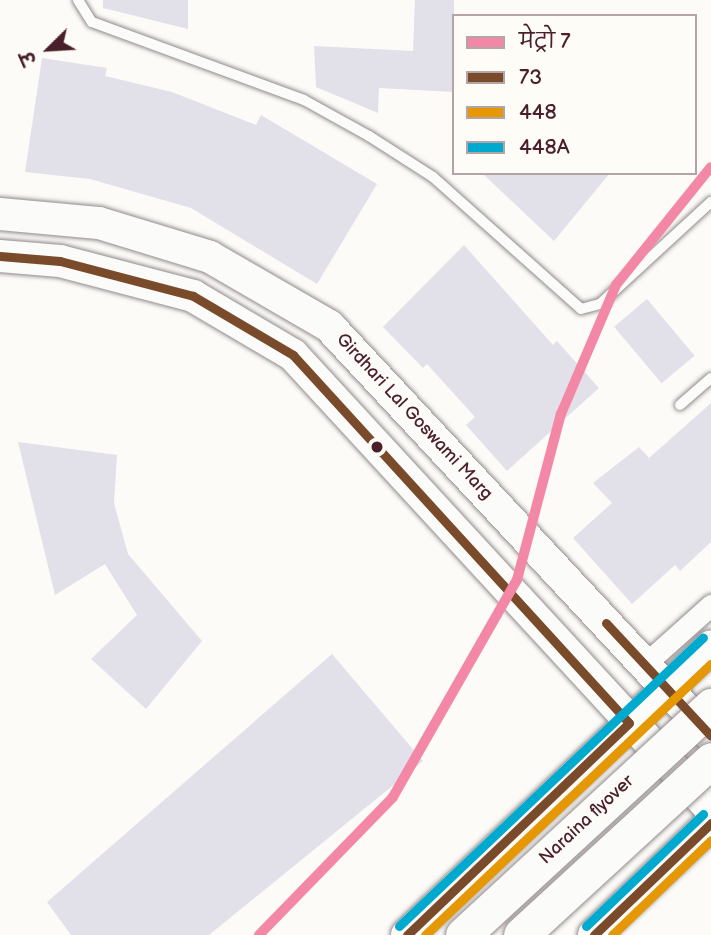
<!DOCTYPE html>
<meta charset="utf-8">
<style>
body{margin:0}
#map{position:relative;width:711px;height:935px;overflow:hidden;background:#fcfbf8;font-family:"Balsamiq Sans","Playpen Sans Deva",sans-serif}
div>[style]{position:absolute}
[style*='--x']{left:calc(var(--x)*1px);top:calc(var(--y)*1px);width:calc(var(--w)*1px);rotate:calc(var(--a)*1deg)}
.building>*{inset:0;background:#e2e0e9;transform-origin:0 0}
.roads{filter:drop-shadow(0 0 2px #928a8b) drop-shadow(0 0 2px #928a8b)}
.service>*{height:10px;margin:-5px;padding:0 5px;transform-origin:5px;border-radius:5px;background:#fbfbf9}
.minor>*{height:21px;margin:-10.5px;padding:0 10.5px;transform-origin:10.5px;border-radius:10.5px;background:#fbfbf9}
.secondary>*{height:32px;margin:-16px;padding:0 16px;transform-origin:16px;border-radius:16px;background:#fbfbf9}
.bridges{filter:drop-shadow(0 0 2px #928a8b) drop-shadow(0 0 2px #928a8b)}
.primary-bridge>*{height:35px;margin:-17.5px;padding:0 17.5px;transform-origin:17.5px;border-radius:17.5px;background:#fbfbf9}
.bus-1>*{height:9px;margin:-4.5px;padding:0 4.5px;transform-origin:4.5px;border-radius:4.5px;background:#7a4b2a}
.bus-2>*{height:9px;margin:-4.5px;padding:0 4.5px;transform-origin:4.5px;border-radius:4.5px;background:#e69804}
.bus-3>*{height:9px;margin:-4.5px;padding:0 4.5px;transform-origin:4.5px;border-radius:4.5px;background:#00a9ce}
.metro-1>*{height:10px;margin:-5px;padding:0 5px;transform-origin:5px;border-radius:5px;background:#f388a6}
.dots>*{width:19px;height:19px;translate:-50% -50%;box-sizing:border-box;border:4px solid #fdfcf7;border-radius:50%}
span{translate:-50% -50%;white-space:nowrap;text-align:center;line-height:1.15;-webkit-text-stroke:6px #fdfcf7;paint-order:stroke}
.street-label{font-size:18px;color:#4a1f2b}
.legend{position:absolute;left:452px;top:14px;width:245px;height:161px;box-sizing:border-box;background:#fdfcf7;border:2px solid #b5a4a5;margin:0;padding:9px 12px;list-style:none;font-size:21px;color:#4a1f2b}
.legend li{display:flex;align-items:center;gap:14px;height:35px}
.legend b{width:35px;border:2px solid #b5a4a5}
.north{position:absolute;left:14px;top:14px;width:70px;height:70px;-webkit-text-stroke:5px #fdfcf7;paint-order:stroke;rotate:246deg;font-size:19px;font-weight:700;line-height:28px;text-align:center;color:#4a1f2b}
.north::after{content:'';display:block;margin:auto;width:24px;height:32px;background:#4a1f2b;clip-path:polygon(50% 0,100% 100%,50% 72%,0 100%)}
</style>
<div id="map">
<div class="building">
<div style="clip-path:polygon(103px 0,188px 0,188px 29px,103px 8px)"></div>
<div style="clip-path:polygon(415px 0,454px 0,454px 92px,379px 88px,378px 113px,316px 87px,314px 46px,413px 51px)"></div>
<div style="clip-path:polygon(42px 58px,107px 68px,105px 76px,172px 92px,256px 125px,261px 115px,377px 184px,317px 284px,191px 208px,90px 179px,25px 172px)"></div>
<div style="clip-path:polygon(482px 173px,610px 173px,554px 241px)"></div>
<div style="clip-path:polygon(464px 245px,553px 345px,557px 341px,599px 388px,507px 471px,466px 425px,475px 417px,427px 364px,423px 368px,383px 327px)"></div>
<div style="left:647px;top:299px;width:74px;height:43px;rotate:50deg"></div>
<div style="clip-path:polygon(711px 403px,711px 542px,680px 571px,675px 565px,632px 604px,573px 538px,612px 503px,593px 483px,639px 447px,649px 458px)"></div>
<div style="clip-path:polygon(18px 442px,117px 455px,114px 503px,128px 554px,202px 641px,146px 709px,91px 659px,137px 615px,105px 564px,55px 595px)"></div>
<div style="clip-path:polygon(332px 654px,423px 761px,209px 935px,71px 935px,47px 902px)"></div>
</div>
<div class="roads">
<div class="service">
<div style="--x:78;--y:0;--w:26;--a:58"></div>
<div style="--x:92;--y:22;--w:226;--a:20.2"></div>
<div style="--x:304;--y:100;--w:74;--a:29"></div>
<div style="--x:369;--y:136;--w:76;--a:32.6"></div>
<div style="--x:433;--y:177;--w:198;--a:41.7"></div>
<div style="--x:581;--y:309;--w:20;--a:-15"></div>
<div style="--x:600;--y:304;--w:151;--a:-42.6"></div>
<div style="--x:680;--y:405;--w:41;--a:-41.1"></div>
</div>
<div class="minor">
<div style="--x:645;--y:664;--w:89;--a:-41.8"></div>
</div>
<div class="secondary">
<div style="--x:0;--y:214;--w:99;--a:5.2"></div>
<div style="--x:99;--y:223;--w:116;--a:17"></div>
<div style="--x:210;--y:257;--w:138;--a:30.1"></div>
<div style="--x:329;--y:326;--w:560;--a:47.02"></div>
<div style="--x:0;--y:256;--w:60;--a:4.8"></div>
<div style="--x:60;--y:261;--w:138;--a:14.7"></div>
<div style="--x:193;--y:296;--w:116;--a:30.5"></div>
<div style="--x:293;--y:355;--w:617;--a:47.36"></div>
<div style="--x:407;--y:935;--w:419;--a:-43.5"></div>
<div style="--x:594;--y:935;--w:162;--a:-43.7"></div>
</div>
</div>
<div class="bridges">
<div class="primary-bridge">
<div style="--x:463;--y:935;--w:338;--a:-42.7"></div>
<div style="--x:521;--y:935;--w:258;--a:-42.6"></div>
</div>
</div>
<div class="bus-1">
<div style="--x:0;--y:256;--w:60;--a:4.8"></div>
<div style="--x:60;--y:261;--w:138;--a:14.7"></div>
<div style="--x:193;--y:296;--w:116;--a:30.5"></div>
<div style="--x:293;--y:355;--w:498;--a:47.6"></div>
<div style="--x:629;--y:723;--w:307;--a:136.3"></div>
<div style="--x:606;--y:623;--w:154;--a:47.1"></div>
<div style="--x:594;--y:935;--w:162;--a:-43.7"></div>
</div>
<div class="bus-2">
<div style="--x:425;--y:935;--w:394;--a:-43.5"></div>
<div style="--x:612;--y:935;--w:137;--a:-43.8"></div>
</div>
<div class="bus-3">
<div style="--x:399;--y:926;--w:419;--a:-43.5"></div>
<div style="--x:586;--y:926;--w:162;--a:-43.7"></div>
</div>
<div class="metro-1">
<div style="--x:259;--y:935;--w:192;--a:-45.8"></div>
<div style="--x:393;--y:797;--w:250;--a:-60.3"></div>
<div style="--x:517;--y:580;--w:172;--a:-75.2"></div>
<div style="--x:561;--y:414;--w:140;--a:-66.9"></div>
<div style="--x:616;--y:285;--w:151;--a:-51.2"></div>
</div>
<div class="dots">
<div style="left:377px;top:447px;background:#4a1f2b"></div>
</div>
<div class="street-label">
<span style="left:414px;top:417px;rotate:47deg">Girdhari Lal Goswami Marg</span>
<span style="left:587px;top:820px;rotate:-43deg">Naraina flyover</span>
</div>
<ul class="legend">
<li><b style="height:9px;background:#f388a6"></b>मेट्रो 7</li>
<li><b style="height:9px;background:#7a4b2a"></b>73</li>
<li><b style="height:9px;background:#e69804"></b>448</li>
<li><b style="height:9px;background:#00a9ce"></b>448A</li>
</ul>
<div class="north">उ</div>
</div>
